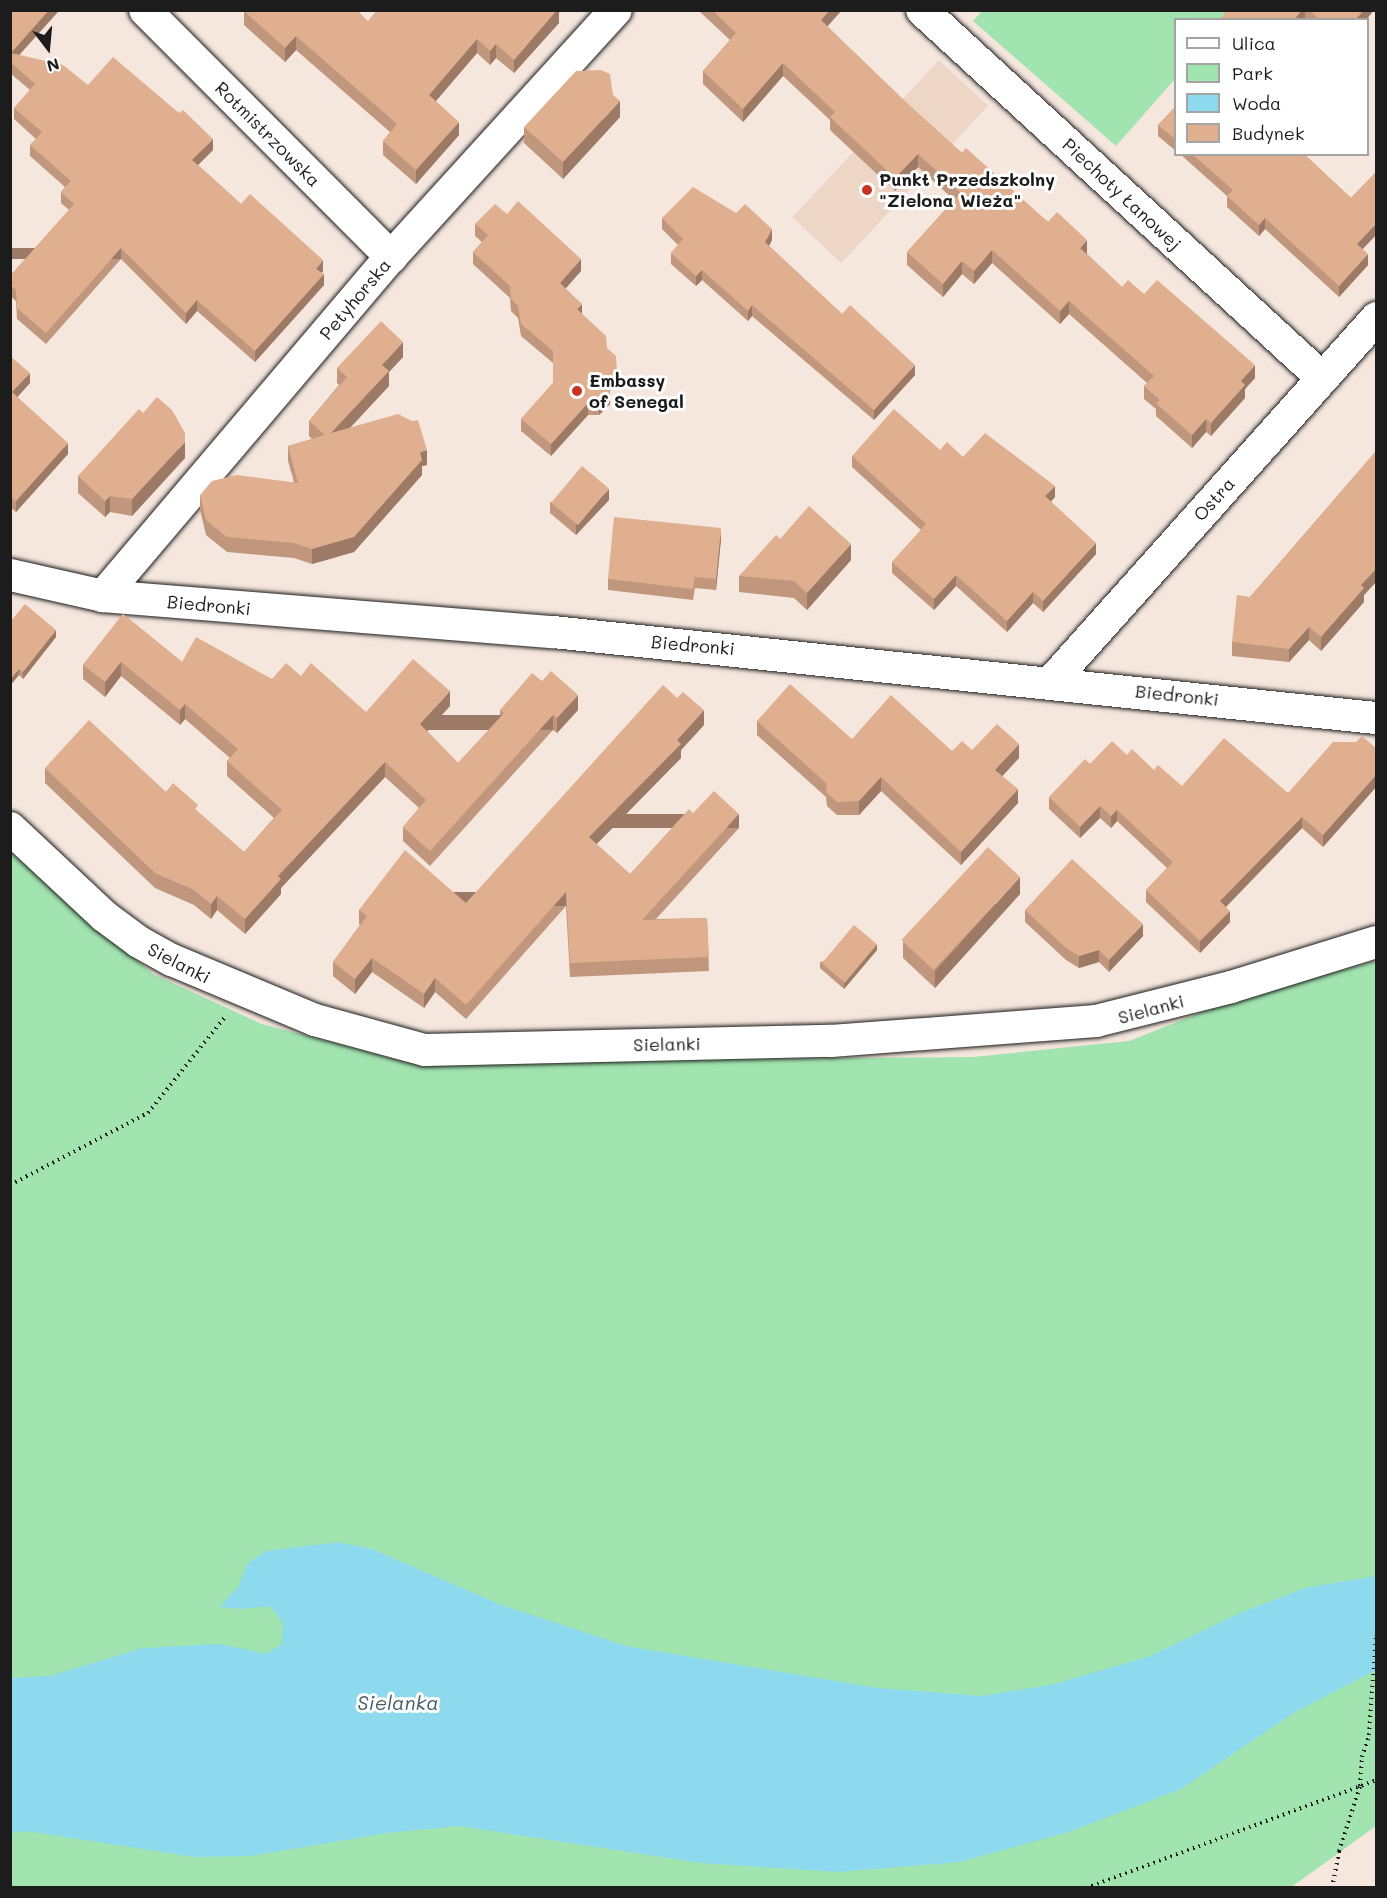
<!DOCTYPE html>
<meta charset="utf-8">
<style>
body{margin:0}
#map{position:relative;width:1387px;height:1898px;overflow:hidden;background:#f5e7de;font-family:Mali,sans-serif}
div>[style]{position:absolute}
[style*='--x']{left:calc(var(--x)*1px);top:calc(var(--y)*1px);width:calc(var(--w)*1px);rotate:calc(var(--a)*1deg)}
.built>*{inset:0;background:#eed6c7;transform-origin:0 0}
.green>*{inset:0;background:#a1e4af}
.water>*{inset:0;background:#8dd9ed}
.path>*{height:4px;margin-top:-2px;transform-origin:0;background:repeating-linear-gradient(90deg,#1c1c1c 0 1.5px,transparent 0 6px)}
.roads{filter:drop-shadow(0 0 2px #1c1c1c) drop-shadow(0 0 2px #1c1c1c)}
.minor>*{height:32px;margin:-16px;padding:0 16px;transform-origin:16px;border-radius:16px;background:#fff}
.wall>*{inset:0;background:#c0967c}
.shaded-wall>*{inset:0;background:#9c7a65;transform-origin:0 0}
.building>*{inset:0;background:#dfaf90;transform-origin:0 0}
.dots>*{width:16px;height:16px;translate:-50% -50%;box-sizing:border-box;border:3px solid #fff;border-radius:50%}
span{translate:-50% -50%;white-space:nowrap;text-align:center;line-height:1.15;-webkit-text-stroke:6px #fff;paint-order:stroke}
.street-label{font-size:18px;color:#1c1c1c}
.poi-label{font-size:18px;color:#1c1c1c;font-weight:700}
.left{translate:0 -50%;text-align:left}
.water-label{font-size:20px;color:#445e65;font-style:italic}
.frame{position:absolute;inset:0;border:12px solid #1c1c1c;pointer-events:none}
.legend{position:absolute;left:1174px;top:18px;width:195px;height:138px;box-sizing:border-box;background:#fff;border:2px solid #a4a4a4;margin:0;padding:8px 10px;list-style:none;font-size:18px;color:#1c1c1c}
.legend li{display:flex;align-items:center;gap:12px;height:30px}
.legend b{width:30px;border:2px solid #a4a4a4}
.north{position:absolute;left:18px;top:18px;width:60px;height:60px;-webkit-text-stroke:4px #fff;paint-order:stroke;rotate:164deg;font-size:16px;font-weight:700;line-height:24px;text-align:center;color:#1c1c1c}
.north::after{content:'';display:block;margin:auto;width:21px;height:27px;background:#1c1c1c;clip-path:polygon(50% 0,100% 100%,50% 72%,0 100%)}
</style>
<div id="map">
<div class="built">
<div style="left:939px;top:60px;width:67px;height:215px;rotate:43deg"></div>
</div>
<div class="green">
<div style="clip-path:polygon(983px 10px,1237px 11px,1229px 19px,1176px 20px,1175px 79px,1116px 146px,973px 21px)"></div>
<div style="clip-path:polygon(10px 851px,153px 974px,262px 1024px,406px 1062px,973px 1057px,1129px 1041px,1230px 1001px,1376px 961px,1376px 1826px,1290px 1888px,11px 1887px)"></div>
</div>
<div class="water">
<div style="clip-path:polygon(338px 1542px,372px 1549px,499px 1604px,626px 1646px,878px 1688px,982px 1696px,1055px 1684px,1150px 1656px,1240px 1613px,1305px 1588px,1376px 1576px,1376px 1670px,1295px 1712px,1181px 1789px,1069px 1832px,959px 1862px,837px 1872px,701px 1863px,459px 1826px,387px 1833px,251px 1856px,195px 1857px,26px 1831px,11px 1833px,11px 1678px,50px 1676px,143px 1648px,220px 1644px,266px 1654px,282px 1644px,283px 1623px,270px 1606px,243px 1609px,219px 1607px,239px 1586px,247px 1564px,266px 1551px)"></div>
</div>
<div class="path">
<div style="--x:10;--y:1185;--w:156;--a:-27.6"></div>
<div style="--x:148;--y:1113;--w:122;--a:-51.3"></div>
<div style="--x:1086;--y:1888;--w:309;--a:-20.4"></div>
<div style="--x:1332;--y:1888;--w:38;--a:-79"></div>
<div style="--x:1339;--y:1851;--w:68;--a:-72.1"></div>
<div style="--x:1360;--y:1786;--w:29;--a:-86"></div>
<div style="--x:1362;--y:1757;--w:23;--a:-72"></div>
<div style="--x:1369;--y:1735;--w:100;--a:-86"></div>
</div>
<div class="roads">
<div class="minor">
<div style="--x:145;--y:10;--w:349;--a:45.1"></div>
<div style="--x:922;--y:10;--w:544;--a:42.61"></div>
<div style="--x:10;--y:575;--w:95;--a:12.7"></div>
<div style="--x:103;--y:596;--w:451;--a:4.6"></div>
<div style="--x:553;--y:632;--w:827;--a:5.97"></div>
<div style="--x:103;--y:596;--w:445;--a:-49.7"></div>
<div style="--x:391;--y:257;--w:334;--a:-47.7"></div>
<div style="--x:1052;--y:681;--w:487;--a:-48.2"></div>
<div style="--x:10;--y:828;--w:129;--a:43.1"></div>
<div style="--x:104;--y:916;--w:44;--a:36.6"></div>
<div style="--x:139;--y:942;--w:38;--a:29"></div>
<div style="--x:172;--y:960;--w:155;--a:22.8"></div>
<div style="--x:315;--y:1020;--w:114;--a:15.3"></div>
<div style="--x:425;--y:1050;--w:406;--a:-1.3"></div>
<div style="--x:831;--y:1041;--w:266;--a:-4.3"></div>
<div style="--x:1096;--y:1021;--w:139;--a:-14.1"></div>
<div style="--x:1231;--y:987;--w:152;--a:-17.2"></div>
</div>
</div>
<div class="wall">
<div style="clip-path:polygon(10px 10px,58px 10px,19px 55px,88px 85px,213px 150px,198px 165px,241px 204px,323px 271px,322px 273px,324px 285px,255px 362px,197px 311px,186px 324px,121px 259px,46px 344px,17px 319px,16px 301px,10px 296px,10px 276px,69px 210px,61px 203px,61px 192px,65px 187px,30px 156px,30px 145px,36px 139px,14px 119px,14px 108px,30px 90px,10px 73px)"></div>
<div style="clip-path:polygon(559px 10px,559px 23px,514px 73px,496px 58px,490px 65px,477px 53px,436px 101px,459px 135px,416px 184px,383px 155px,383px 141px,390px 132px,296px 50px,285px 62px,244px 25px,244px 11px,368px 21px)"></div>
<div style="clip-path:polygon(698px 10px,842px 10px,827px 27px,911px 107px,962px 153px,1087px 253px,1087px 254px,1122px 287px,1144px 294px,1255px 378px,1245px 389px,1245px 398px,1211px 436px,1206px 432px,1192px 448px,1156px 416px,1156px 409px,1144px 399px,1144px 386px,1147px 383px,1069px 314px,1060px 324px,992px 263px,974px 284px,962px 274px,943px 297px,907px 265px,907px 252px,954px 200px,918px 167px,895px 191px,830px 130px,830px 120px,783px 76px,743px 122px,703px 84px,703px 71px,730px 40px)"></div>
<div style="clip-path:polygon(1227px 10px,1374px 10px,1366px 20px,1307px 20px,1305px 18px)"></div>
<div style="clip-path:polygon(1176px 106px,1176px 151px,1158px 136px,1158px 125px)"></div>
<div style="clip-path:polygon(620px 117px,563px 179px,524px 143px,524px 127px)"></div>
<div style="clip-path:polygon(1180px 154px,1304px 154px,1351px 198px,1377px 171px,1377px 234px,1362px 249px,1368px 265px,1339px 297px,1265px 229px,1259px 236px,1227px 207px,1227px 196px)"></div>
<div style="clip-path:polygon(662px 218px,772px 240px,769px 246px,842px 314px,915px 375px,874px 420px,752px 316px,748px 321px,702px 280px,696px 286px,671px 264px,671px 253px,678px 245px,662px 229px)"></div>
<div style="clip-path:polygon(475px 224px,581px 271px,565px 288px,582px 314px,607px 348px,617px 383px,609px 391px,610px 404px,599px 415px,588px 415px,551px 456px,521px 431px,521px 419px,553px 383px,553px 363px,521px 336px,518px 318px,511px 311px,510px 298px,473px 264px,473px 252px,482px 242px,475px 236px)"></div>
<div style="clip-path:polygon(10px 356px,30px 383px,17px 397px,68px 454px,16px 512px,10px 507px)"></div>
<div style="clip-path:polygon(403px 357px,389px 372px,389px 386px,350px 428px,427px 465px,422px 466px,422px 475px,354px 552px,312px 564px,294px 558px,227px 552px,206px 535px,200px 510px,200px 495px,294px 482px,288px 461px,288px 446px,312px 439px,309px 436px,309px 421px,339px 385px,337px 383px,337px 368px)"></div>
<div style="clip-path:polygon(143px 413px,185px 458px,132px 516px,110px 512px,105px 517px,78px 493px,78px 476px)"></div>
<div style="clip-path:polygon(940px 450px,963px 457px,1055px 497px,1051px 502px,1096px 554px,1043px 612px,1033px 603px,1007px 632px,956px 586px,934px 610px,892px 573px,892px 562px,921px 530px,852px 467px,852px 456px)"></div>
<div style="clip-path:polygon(1377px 450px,1377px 581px,1364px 595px,1364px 602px,1321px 651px,1309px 640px,1289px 662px,1232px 656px,1232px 642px,1250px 597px)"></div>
<div style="clip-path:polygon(609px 500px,576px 535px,550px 513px,550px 502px)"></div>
<div style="clip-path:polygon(721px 539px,716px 590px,695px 588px,693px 600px,608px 590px,608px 579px)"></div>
<div style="clip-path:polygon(780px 539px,851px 560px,807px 610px,794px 598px,739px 592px,739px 576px)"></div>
<div style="clip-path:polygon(123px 614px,182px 662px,272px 679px,301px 676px,366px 712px,450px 706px,427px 731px,458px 763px,500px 718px,500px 710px,542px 681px,578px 710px,557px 733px,553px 730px,430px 866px,403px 841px,403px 827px,419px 808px,385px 777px,281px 888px,281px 894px,245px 934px,217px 910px,211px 919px,194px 905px,155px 888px,45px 783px,45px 768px,166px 792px,198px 812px,244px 852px,274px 818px,227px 776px,227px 761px,230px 758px,185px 719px,180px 725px,121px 676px,105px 697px,83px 679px,83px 665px)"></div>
<div style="clip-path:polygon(10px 622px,56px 637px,23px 679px,19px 675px)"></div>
<div style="clip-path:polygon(757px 721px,852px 739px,952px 751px,972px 750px,1019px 758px,1002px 776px,1018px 803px,961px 865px,881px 791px,859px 815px,837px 815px,827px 806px,826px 797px,757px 735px)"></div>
<div style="clip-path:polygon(704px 725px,681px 750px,681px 758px,596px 844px,630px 874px,693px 813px,739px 828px,656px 919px,707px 918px,709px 971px,570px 977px,566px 906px,466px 1019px,435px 992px,424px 1008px,372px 972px,355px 994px,333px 976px,333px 962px,360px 925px,359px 924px,359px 910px,466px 903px)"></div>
<div style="clip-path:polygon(1377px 749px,1377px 786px,1323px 847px,1302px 828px,1226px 907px,1230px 922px,1200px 953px,1146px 902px,1146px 890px,1167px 868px,1117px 821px,1111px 828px,1100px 818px,1080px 838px,1049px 809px,1049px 797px,1090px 764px,1127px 755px,1182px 786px,1288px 793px)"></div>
<div style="clip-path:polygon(1020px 894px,935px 988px,903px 958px,903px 941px)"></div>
<div style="clip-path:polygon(1025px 910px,1143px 936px,1109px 972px,1099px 962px,1079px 968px,1066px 960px,1025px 922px)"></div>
<div style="clip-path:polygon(877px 950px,844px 989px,820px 968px,820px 962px)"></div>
</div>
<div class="shaded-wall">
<div style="clip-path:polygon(49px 10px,58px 10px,58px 12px,12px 63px,11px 53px)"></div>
<div style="clip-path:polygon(557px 10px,559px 10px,559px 23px,514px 73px,514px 60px)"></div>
<div style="clip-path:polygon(830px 10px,842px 10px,821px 33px,821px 20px)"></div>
<div style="clip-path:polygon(1302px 10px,1305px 10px,1305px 18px,1303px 20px,1294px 20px)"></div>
<div style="clip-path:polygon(1364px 10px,1374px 10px,1366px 20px,1355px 20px)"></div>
<div style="clip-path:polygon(296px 36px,296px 50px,285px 62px,285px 48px)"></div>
<div style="clip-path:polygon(477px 39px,477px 53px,429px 109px,429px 95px)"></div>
<div style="clip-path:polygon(496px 44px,496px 58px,490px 65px,490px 51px)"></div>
<div style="clip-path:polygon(783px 63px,783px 76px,743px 122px,743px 109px)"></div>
<div style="clip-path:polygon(620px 101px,620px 117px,563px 179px,563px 162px)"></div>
<div style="clip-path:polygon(459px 122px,459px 135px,416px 184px,416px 170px)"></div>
<div style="clip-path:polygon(213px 139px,213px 150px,192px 171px,192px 160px)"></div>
<div style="clip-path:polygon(918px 154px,918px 167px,895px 191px,895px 178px)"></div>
<div style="clip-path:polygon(1265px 218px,1265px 229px,1259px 236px,1259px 225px)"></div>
<div style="clip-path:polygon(1377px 223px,1377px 234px,1357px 255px,1357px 244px)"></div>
<div style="clip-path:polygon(772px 229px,772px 240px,765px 253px,765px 242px)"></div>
<div style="clip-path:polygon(1087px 240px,1087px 253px,1080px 261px,1080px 248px)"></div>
<div style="left:121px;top:248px;width:11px;height:113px;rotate:90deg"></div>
<div style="clip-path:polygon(992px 250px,992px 263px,974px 284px,974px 271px)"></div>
<div style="clip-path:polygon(1368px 254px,1368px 265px,1339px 297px,1339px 286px)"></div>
<div style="clip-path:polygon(581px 259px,581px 271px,560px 295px,560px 283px)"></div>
<div style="clip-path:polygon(323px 260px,323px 271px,316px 280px,316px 269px)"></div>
<div style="clip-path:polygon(962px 261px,962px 274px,943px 297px,943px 284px)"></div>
<div style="clip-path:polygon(702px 270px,702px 280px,696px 286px,696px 276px)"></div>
<div style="clip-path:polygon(324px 274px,324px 285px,255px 362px,255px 351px)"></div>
<div style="clip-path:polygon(197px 300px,197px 311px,186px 324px,186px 313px)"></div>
<div style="clip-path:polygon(1069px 301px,1069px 314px,1060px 324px,1060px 311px)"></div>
<div style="clip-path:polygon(582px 304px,582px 316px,577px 309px)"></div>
<div style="clip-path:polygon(752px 305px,752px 316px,748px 321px,748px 311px)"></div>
<div style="clip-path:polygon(403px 342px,403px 357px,389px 372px,389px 386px,331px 448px,331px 433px,382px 365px)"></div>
<div style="clip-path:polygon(915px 365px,915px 375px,874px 420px,874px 410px)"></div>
<div style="clip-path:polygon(1255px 365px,1255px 378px,1245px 389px,1245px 398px,1211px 436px,1211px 423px,1241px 381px)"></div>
<div style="clip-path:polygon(617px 371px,617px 383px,609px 392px,609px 380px)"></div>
<div style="clip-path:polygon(30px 373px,30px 383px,12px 403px,12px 392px)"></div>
<div style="clip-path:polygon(610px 392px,610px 404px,599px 415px,599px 403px)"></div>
<div style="clip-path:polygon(588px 403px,588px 415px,551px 456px,551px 444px)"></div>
<div style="clip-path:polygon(1206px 419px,1206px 432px,1192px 448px,1192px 435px)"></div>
<div style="clip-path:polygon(185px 442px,185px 458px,132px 516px,132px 499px)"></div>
<div style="clip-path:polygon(68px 443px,68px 454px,16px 512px,16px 501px)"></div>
<div style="clip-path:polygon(427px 450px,427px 465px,422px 466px,422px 475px,354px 552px,312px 564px,312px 549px,420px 452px)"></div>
<div style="clip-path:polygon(1055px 486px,1055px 497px,1045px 507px,1045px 496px)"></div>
<div style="clip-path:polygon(609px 489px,609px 500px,576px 535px,576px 524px)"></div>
<div style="clip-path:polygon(110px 496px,110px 512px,105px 517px,105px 501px)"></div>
<div style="clip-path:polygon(721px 528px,721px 539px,716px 590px,716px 579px)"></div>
<div style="clip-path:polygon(1096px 543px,1096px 554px,1043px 612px,1043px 601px)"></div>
<div style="clip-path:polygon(851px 544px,851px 560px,807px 610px,807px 593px)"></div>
<div style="clip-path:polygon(1377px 568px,1377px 581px,1364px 595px,1364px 602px,1321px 651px,1321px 637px,1361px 585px)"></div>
<div style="clip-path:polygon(956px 575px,956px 586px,934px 610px,934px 599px)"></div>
<div style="clip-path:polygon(1033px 592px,1033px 603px,1007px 632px,1007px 621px)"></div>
<div style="clip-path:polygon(1309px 627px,1309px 640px,1289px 662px,1289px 649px)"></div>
<div style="clip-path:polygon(56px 630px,56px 637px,23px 679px,23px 672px)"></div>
<div style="clip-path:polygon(121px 662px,121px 676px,105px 697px,105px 682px)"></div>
<div style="clip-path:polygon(19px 669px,19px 675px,10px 686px,10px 679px)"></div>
<div style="clip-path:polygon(450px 691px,450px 706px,420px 739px,420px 724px)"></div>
<div style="clip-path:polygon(578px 695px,578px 710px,557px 733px,557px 718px)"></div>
<div style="clip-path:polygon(185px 704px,185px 719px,180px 725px,180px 710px)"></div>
<div style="clip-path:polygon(704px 710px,704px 725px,681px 750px,681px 758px,589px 852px,589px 837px)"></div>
<div style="left:553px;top:715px;width:15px;height:183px;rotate:90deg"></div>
<div style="clip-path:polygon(1019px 744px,1019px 758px,995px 784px,995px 770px)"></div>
<div style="clip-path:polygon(385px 762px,385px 777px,281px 888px,281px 894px,245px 934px,245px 919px,278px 876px)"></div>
<div style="clip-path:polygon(1377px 774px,1377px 786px,1323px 847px,1323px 835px)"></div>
<div style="clip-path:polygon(881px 777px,881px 791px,859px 815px,859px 801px)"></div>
<div style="clip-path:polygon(1018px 789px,1018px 803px,961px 865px,961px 852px)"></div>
<div style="clip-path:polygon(1100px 806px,1100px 818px,1080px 838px,1080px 827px)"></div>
<div style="clip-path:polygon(1117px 810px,1117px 821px,1111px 828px,1111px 816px)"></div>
<div style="left:739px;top:814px;width:14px;height:144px;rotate:90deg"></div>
<div style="clip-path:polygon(1302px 817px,1302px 828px,1220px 913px,1220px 901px)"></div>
<div style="clip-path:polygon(1020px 877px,1020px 894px,935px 988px,935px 971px)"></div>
<div style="left:566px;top:892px;width:14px;height:151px;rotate:90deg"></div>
<div style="clip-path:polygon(217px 896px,217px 910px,211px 919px,211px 904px)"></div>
<div style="clip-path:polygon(1230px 911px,1230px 922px,1200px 953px,1200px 941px)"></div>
<div style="clip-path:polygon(1143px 924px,1143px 936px,1109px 972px,1109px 960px)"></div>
<div style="clip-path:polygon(877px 944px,877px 950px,844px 989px,844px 984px)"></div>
<div style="clip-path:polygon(1099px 950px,1099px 962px,1079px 968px,1079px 956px)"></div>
<div style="clip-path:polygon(372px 958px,372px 972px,355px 994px,355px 979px)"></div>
<div style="clip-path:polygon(435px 978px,435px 992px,424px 1008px,424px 994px)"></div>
</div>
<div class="building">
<div style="clip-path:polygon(10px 10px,49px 10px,11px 53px,63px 65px,88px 85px,113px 57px,179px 113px,183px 110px,213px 139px,192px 160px,241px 204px,250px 194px,323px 260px,316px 269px,324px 274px,255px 351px,197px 300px,186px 313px,121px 248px,46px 333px,17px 308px,16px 290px,10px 285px,10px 276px,74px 204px,61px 192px,71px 181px,30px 145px,42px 132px,14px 108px,35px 84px,10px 62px)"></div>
<div style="clip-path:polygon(244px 10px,357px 10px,368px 21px,377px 10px,557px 10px,514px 60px,496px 44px,490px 51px,477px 39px,429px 95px,459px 122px,416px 170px,383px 141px,397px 124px,296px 36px,285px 48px,244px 11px)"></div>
<div style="clip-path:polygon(712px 10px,830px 10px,821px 20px,911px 107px,962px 153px,966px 148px,1048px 222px,1057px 212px,1087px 240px,1080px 248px,1122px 287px,1128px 280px,1144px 294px,1157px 280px,1255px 365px,1241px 381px,1245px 385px,1211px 423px,1206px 419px,1192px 435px,1156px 403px,1160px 400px,1144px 386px,1154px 376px,1069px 301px,1060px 311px,992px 250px,974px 271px,962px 261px,943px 284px,907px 252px,961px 193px,918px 154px,895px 178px,830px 117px,835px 112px,783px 63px,743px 109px,703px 71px,736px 33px)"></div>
<div style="clip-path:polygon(1227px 10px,1302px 10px,1294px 20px,1219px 20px)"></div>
<div style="clip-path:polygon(1309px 10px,1364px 10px,1355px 20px,1320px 20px)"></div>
<div style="clip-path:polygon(601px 70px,610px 74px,613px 95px,620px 101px,563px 162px,524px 127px,576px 71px)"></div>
<div style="clip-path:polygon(1176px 106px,1176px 140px,1158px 125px)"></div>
<div style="clip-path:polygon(1192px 154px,1304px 154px,1351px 198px,1377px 171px,1377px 223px,1357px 244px,1368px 254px,1339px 286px,1265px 218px,1259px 225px,1227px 196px,1233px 190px)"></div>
<div style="clip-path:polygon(693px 187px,736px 213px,745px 204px,772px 229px,765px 242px,842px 314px,850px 305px,915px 365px,874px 410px,752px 305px,748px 311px,702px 270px,696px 276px,671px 253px,683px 239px,662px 218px)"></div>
<div style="clip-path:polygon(518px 201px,581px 259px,560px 283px,582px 304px,577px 309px,606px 336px,607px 348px,616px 356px,617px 371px,609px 380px,610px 392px,599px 403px,588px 403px,551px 444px,521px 419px,553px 383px,553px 351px,521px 324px,518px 306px,511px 299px,510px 286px,473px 252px,488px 235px,475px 224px,495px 204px,507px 214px)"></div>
<div style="clip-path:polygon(381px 321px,403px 342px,382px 365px,389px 371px,331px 433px,398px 414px,412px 421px,418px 420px,427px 450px,420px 452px,422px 460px,354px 537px,312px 549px,294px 543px,227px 537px,206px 520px,200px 495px,212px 481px,237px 475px,298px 483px,288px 446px,325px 435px,309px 421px,347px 377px,337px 368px)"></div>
<div style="clip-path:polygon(10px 356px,30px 373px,12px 392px,68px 443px,16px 501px,10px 496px)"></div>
<div style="clip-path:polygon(157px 397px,172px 410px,185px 433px,185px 442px,132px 499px,110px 496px,105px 501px,78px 476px,139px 409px,143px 413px)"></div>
<div style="clip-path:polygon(894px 409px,940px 450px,947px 442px,963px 457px,985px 433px,1055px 486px,1045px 496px,1096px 543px,1043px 601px,1033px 592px,1007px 621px,956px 575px,934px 599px,892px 562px,926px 524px,852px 456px)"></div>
<div style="clip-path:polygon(1377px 450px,1377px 568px,1361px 585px,1364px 588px,1321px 637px,1309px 627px,1289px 649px,1232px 642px,1237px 595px,1250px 597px)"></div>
<div style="left:582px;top:466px;width:35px;height:48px;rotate:40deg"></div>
<div style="clip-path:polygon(809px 506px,851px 544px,807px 593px,794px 581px,739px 576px,776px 535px,780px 539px)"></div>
<div style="clip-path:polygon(614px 517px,721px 528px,716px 579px,695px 577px,693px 589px,608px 579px)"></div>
<div style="clip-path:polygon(25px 604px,56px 630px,23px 672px,19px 669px,10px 679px,10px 622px)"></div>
<div style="clip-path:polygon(123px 614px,182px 662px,196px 637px,272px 679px,286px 663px,301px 676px,311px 663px,366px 712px,413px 659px,450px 691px,420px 724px,458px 763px,504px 713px,500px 710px,532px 673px,542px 681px,551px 671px,578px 695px,557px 718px,553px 715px,430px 851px,403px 827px,426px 800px,385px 762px,278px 876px,281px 879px,245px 919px,217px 896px,211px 904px,194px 890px,155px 873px,45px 768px,89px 720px,166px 792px,173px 783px,198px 805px,195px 809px,244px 852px,282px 810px,227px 761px,238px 749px,185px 704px,180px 710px,121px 662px,105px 682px,83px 665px)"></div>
<div style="clip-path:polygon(790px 684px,852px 739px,891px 695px,952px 751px,962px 741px,972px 750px,997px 724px,1019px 744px,995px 770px,1018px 789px,961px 852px,881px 777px,859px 801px,837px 802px,827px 793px,826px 783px,757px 721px)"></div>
<div style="clip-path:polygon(663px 685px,677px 698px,683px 692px,704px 710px,677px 740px,681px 744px,589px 837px,630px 874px,689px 809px,693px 813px,714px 791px,739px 814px,642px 920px,707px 918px,709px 957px,570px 963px,566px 892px,466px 1005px,435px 978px,424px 994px,372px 958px,355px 979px,333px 962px,367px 916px,359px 910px,405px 850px,466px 903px)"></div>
<div style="clip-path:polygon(1362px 736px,1377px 749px,1377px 774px,1323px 835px,1302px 817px,1220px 901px,1230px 911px,1200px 941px,1146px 890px,1173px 862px,1117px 810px,1111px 816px,1100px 806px,1080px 827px,1049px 797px,1085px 759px,1090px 764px,1112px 741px,1127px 755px,1132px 749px,1154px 770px,1158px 765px,1182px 786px,1224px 738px,1288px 793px,1333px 742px,1356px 742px)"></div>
<div style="left:988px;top:847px;width:44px;height:127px;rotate:43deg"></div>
<div style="clip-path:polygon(1072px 859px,1143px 924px,1109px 960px,1099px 950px,1079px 956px,1066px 948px,1025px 910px)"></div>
<div style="left:854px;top:925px;width:30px;height:50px;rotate:40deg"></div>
</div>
<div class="dots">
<div style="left:867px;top:190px;background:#c8321e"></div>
<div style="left:577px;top:391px;background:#c8321e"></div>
</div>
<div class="street-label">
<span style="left:268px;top:134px;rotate:45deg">Rotmistrzowska</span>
<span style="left:1122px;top:194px;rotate:43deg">Piechoty Łanowej</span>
<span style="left:355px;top:299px;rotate:-50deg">Petyhorska</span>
<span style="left:1214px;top:499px;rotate:-48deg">Ostra</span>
<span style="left:209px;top:605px;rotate:5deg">Biedronki</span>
<span style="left:693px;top:645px;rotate:5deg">Biedronki</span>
<span style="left:1177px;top:695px;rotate:6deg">Biedronki</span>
<span style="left:179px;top:963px;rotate:27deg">Sielanki</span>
<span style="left:1151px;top:1009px;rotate:-15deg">Sielanki</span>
<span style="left:667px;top:1044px;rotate:-1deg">Sielanki</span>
</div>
<div class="poi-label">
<span class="left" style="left:879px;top:190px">Punkt Przedszkolny<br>"Zielona Wieża"</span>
<span class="left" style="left:589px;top:391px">Embassy<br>of Senegal</span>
</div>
<div class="water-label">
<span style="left:398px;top:1702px">Sielanka</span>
</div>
<div class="frame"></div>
<ul class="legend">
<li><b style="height:8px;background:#fff"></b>Ulica</li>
<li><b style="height:16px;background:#a1e4af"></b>Park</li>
<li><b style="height:16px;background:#8dd9ed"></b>Woda</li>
<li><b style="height:16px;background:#dfaf90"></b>Budynek</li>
</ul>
<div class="north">N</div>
</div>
